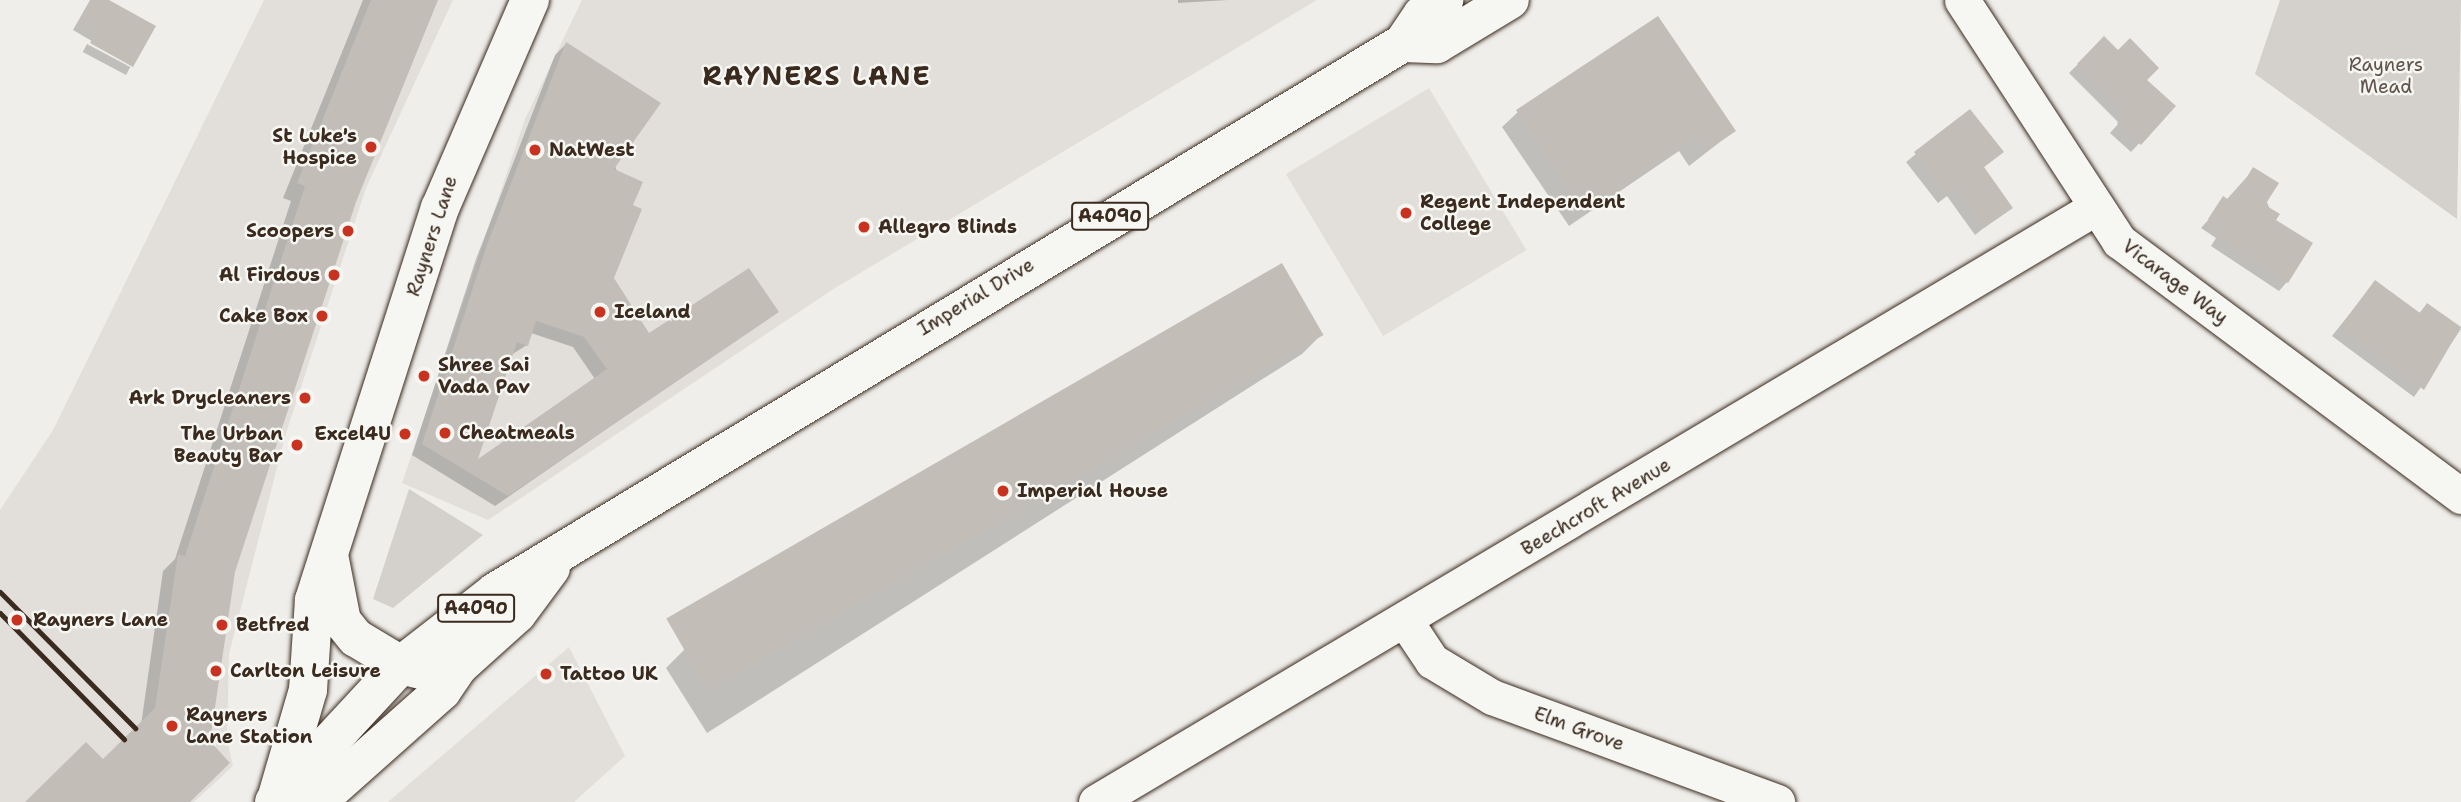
<!DOCTYPE html>
<style>
body{margin:0}
#map{position:relative;width:2461px;height:802px;overflow:hidden;background:#efeeea;font-family:"Shantell Sans",sans-serif}
div>[style]{position:absolute}
[style*='--x']{left:calc(var(--x)*1px);top:calc(var(--y)*1px);width:calc(var(--w)*1px);rotate:calc(var(--a)*1deg)}
.built>*{inset:0;background:#e2dfdb;transform-origin:0 0}
.green>*{inset:0;background:#d4d1cc}
.shadow>*{inset:0;background:#0003;transform-origin:0 0}
.building>*{inset:0;background:#c2bdb7;transform-origin:0 0}
.roads{filter:drop-shadow(0 0 2px #3b2a1e) drop-shadow(0 0 2px #3b2a1e)}
.street>*{height:35px;margin:-17.5px;padding:0 17.5px;transform-origin:17.5px;border-radius:17.5px;background:#f6f6f2}
.secondary>*{height:38px;margin:-19px;padding:0 19px;transform-origin:19px;border-radius:19px;background:#f6f6f2}
.primary>*{height:38px;margin:-19px;padding:0 19px;transform-origin:19px;border-radius:19px;background:#f6f6f2}
.rail>*{height:5px;margin:-2.5px;padding:0 2.5px;transform-origin:2.5px;border-radius:2.5px;background:#3b2a1e}
.dots>*{width:19px;height:19px;translate:-50% -50%;box-sizing:border-box;border:4px solid #f6f6f2;border-radius:50%}
span{translate:-50% -50%;white-space:nowrap;text-align:center;line-height:1.15;-webkit-text-stroke:5px #f6f6f2;paint-order:stroke}
.shield-label span{padding:2px 5px;background:#f6f6f2;border:2px solid;border-radius:5px;-webkit-text-stroke-width:0}
.shield-label{font-size:18px;color:#3b2a1e;font-weight:700}
.park-label{font-size:19px;color:#61544a}
.poi-label{font-size:19px;color:#3b2a1e;font-weight:700}
.right{translate:-100% -50%;text-align:right}
.left{translate:0 -50%;text-align:left}
.street-label{font-size:19px;color:#3b2a1e}
.district-label{font-size:26px;color:#3b2a1e;font-weight:700;letter-spacing:2px}
</style>
<div id="map">
<div class="built">
<div style="clip-path:polygon(264px 0,453px 0,366px 188px,286px 433px,229px 654px,227px 739px,233px 766px,194px 802px,0 802px,0 510px,53px 430px)"></div>
<div style="clip-path:polygon(582px 0,1317px 0,835px 288px,488px 520px,402px 483px,525px 119px)"></div>
<div style="left:1429px;top:88px;width:189px;height:167px;rotate:59deg"></div>
<div style="clip-path:polygon(569px 647px,625px 756px,574px 802px,388px 802px)"></div>
</div>
<div class="green">
<div style="clip-path:polygon(2280px 0,2461px 0,2457px 219px,2255px 74px)"></div>
<div style="clip-path:polygon(409px 489px,483px 535px,393px 608px,373px 599px)"></div>
</div>
<div class="shadow">
<div style="clip-path:polygon(90px 0,105px 0,131px 64px,73px 30px)"></div>
<div style="clip-path:polygon(363px 0,437px 0,354px 202px,233px 572px,187px 802px,28px 802px,103px 762px,141px 725px,163px 571px,175px 559px,291px 201px,283px 198px)"></div>
<div style="clip-path:polygon(1178px 0,1228px 0,1178px 3px)"></div>
<div style="clip-path:polygon(2104px 39px,2173px 107px,2131px 152px,2110px 133px,2119px 123px,2069px 73px)"></div>
<div style="left:87px;top:44px;width:49px;height:9px;rotate:28deg"></div>
<div style="clip-path:polygon(evenodd,566px 44px,631px 206px,612px 278px,648px 335px,777px 311px,495px 506px,412px 455px,476px 259px,555px 55px,566px 44px,531px 333px,573px 347px,595px 379px,475px 463px,511px 355px,527px 345px,531px 333px)"></div>
<div style="clip-path:polygon(1970px 111px,1993px 160px,1982px 168px,2010px 207px,1975px 235px,1947px 196px,1938px 203px,1906px 162px)"></div>
<div style="clip-path:polygon(1518px 112px,1734px 131px,1689px 166px,1679px 151px,1569px 226px,1502px 127px)"></div>
<div style="clip-path:polygon(2254px 169px,2274px 220px,2287px 282px,2279px 291px,2211px 246px,2216px 238px,2201px 228px)"></div>
<div style="clip-path:polygon(2375px 282px,2418px 314px,2427px 305px,2461px 329px,2414px 397px,2332px 336px)"></div>
<div style="clip-path:polygon(1322px 334px,1302px 354px,707px 733px,666px 668px,685px 649px)"></div>
</div>
<div class="building">
<div style="clip-path:polygon(91px 0,109px 0,156px 26px,133px 67px,90px 43px,97px 31px,80px 21px)"></div>
<div style="clip-path:polygon(371px 0,438px 0,356px 202px,235px 572px,210px 741px,230px 763px,190px 802px,25px 802px,86px 742px,103px 759px,155px 708px,178px 554px,185px 556px,305px 186px,297px 183px)"></div>
<div style="clip-path:polygon(1658px 16px,1736px 131px,1705px 152px,1695px 137px,1585px 211px,1516px 110px)"></div>
<div style="clip-path:polygon(2104px 36px,2118px 50px,2130px 38px,2159px 68px,2147px 80px,2176px 106px,2141px 145px,2117px 123px,2126px 113px,2077px 64px)"></div>
<div style="clip-path:polygon(evenodd,566px 42px,661px 103px,614px 169px,643px 182px,633px 205px,642px 209px,614px 278px,649px 333px,749px 268px,779px 312px,508px 496px,422px 444px,487px 245px,566px 42px,536px 321px,584px 337px,607px 369px,478px 459px,517px 342px,528px 346px,536px 321px)"></div>
<div style="clip-path:polygon(1970px 109px,2004px 152px,1984px 167px,2013px 208px,1984px 228px,1956px 189px,1947px 196px,1914px 152px)"></div>
<div style="clip-path:polygon(2253px 167px,2279px 183px,2265px 205px,2280px 214px,2276px 220px,2313px 243px,2288px 283px,2218px 237px,2223px 229px,2208px 219px,2223px 196px,2232px 202px)"></div>
<div style="left:1282px;top:263px;width:83px;height:711px;rotate:60deg"></div>
<div style="clip-path:polygon(2375px 280px,2420px 313px,2427px 303px,2461px 327px,2424px 390px,2340px 327px)"></div>
</div>
<div class="roads">
<div class="street">
<div style="--x:1962;--y:0;--w:288;--a:56.9"></div>
<div style="--x:2119;--y:241;--w:427;--a:36.7"></div>
<div style="--x:1406;--y:622;--w:47;--a:56.3"></div>
<div style="--x:1432;--y:661;--w:70;--a:31"></div>
<div style="--x:1492;--y:697;--w:304;--a:20.2"></div>
<div style="--x:1096;--y:802;--w:1160;--a:-30.74"></div>
</div>
<div class="secondary">
<div style="--x:330;--y:560;--w:62;--a:78.9"></div>
<div style="--x:342;--y:621;--w:22;--a:51"></div>
<div style="--x:356;--y:638;--w:52;--a:31"></div>
<div style="--x:401;--y:665;--w:32;--a:14"></div>
<div style="--x:432;--y:673;--w:28;--a:-15"></div>
<div style="--x:277;--y:796;--w:110;--a:-73.7"></div>
<div style="--x:308;--y:690;--w:90;--a:-86.2"></div>
<div style="--x:314;--y:600;--w:412;--a:-72.2"></div>
<div style="--x:440;--y:208;--w:227;--a:-66.6"></div>
</div>
<div class="primary">
<div style="--x:1403;--y:43;--w:34;--a:2"></div>
<div style="--x:1437;--y:44;--w:85;--a:-31.1"></div>
<div style="--x:274;--y:802;--w:187;--a:-47.2"></div>
<div style="--x:401;--y:665;--w:119;--a:-37.8"></div>
<div style="--x:495;--y:592;--w:1061;--a:-31.16"></div>
<div style="--x:1403;--y:43;--w:34;--a:-56"></div>
<div style="--x:1422;--y:15;--w:27;--a:-34"></div>
<div style="--x:317;--y:802;--w:167;--a:-41.6"></div>
<div style="--x:442;--y:691;--w:30;--a:-56"></div>
<div style="--x:459;--y:666;--w:78;--a:-41.9"></div>
<div style="--x:517;--y:614;--w:57;--a:-53.5"></div>
</div>
</div>
<div class="rail">
<div style="--x:0;--y:592;--w:192;--a:45.2"></div>
<div style="--x:0;--y:613;--w:177;--a:45.5"></div>
</div>
<div class="dots">
<div style="left:371px;top:147px;background:#c8321e"></div>
<div style="left:535px;top:150px;background:#c8321e"></div>
<div style="left:1406px;top:213px;background:#c8321e"></div>
<div style="left:864px;top:227px;background:#c8321e"></div>
<div style="left:348px;top:231px;background:#c8321e"></div>
<div style="left:334px;top:275px;background:#c8321e"></div>
<div style="left:600px;top:312px;background:#c8321e"></div>
<div style="left:322px;top:316px;background:#c8321e"></div>
<div style="left:424px;top:376px;background:#c8321e"></div>
<div style="left:305px;top:398px;background:#c8321e"></div>
<div style="left:445px;top:433px;background:#c8321e"></div>
<div style="left:405px;top:434px;background:#c8321e"></div>
<div style="left:297px;top:445px;background:#c8321e"></div>
<div style="left:1003px;top:491px;background:#c8321e"></div>
<div style="left:17px;top:620px;background:#c8321e"></div>
<div style="left:222px;top:625px;background:#c8321e"></div>
<div style="left:216px;top:671px;background:#c8321e"></div>
<div style="left:546px;top:674px;background:#c8321e"></div>
<div style="left:172px;top:726px;background:#c8321e"></div>
</div>
<div class="shield-label">
<span style="left:1110px;top:216px">A4090</span>
<span style="left:476px;top:608px">A4090</span>
</div>
<div class="park-label">
<span style="left:2386px;top:76px">Rayners<br>Mead</span>
</div>
<div class="poi-label">
<span class="right" style="left:357px;top:147px">St Luke's<br>Hospice</span>
<span class="left" style="left:549px;top:150px">NatWest</span>
<span class="left" style="left:1420px;top:213px">Regent Independent<br>College</span>
<span class="left" style="left:878px;top:227px">Allegro Blinds</span>
<span class="right" style="left:334px;top:231px">Scoopers</span>
<span class="right" style="left:320px;top:275px">Al Firdous</span>
<span class="left" style="left:614px;top:312px">Iceland</span>
<span class="right" style="left:308px;top:316px">Cake Box</span>
<span class="left" style="left:438px;top:376px">Shree Sai<br>Vada Pav</span>
<span class="right" style="left:291px;top:398px">Ark Drycleaners</span>
<span class="left" style="left:459px;top:433px">Cheatmeals</span>
<span class="right" style="left:283px;top:445px">The Urban<br>Beauty Bar</span>
<span class="right" style="left:391px;top:434px">Excel4U</span>
<span class="left" style="left:1017px;top:491px">Imperial House</span>
<span class="left" style="left:33px;top:620px">Rayners Lane</span>
<span class="left" style="left:236px;top:625px">Betfred</span>
<span class="left" style="left:230px;top:671px">Carlton Leisure</span>
<span class="left" style="left:560px;top:674px">Tattoo UK</span>
<span class="left" style="left:186px;top:726px">Rayners<br>Lane Station</span>
</div>
<div class="street-label">
<span style="left:432px;top:236px;rotate:-72deg">Rayners Lane</span>
<span style="left:2175px;top:282px;rotate:37deg">Vicarage Way</span>
<span style="left:976px;top:297px;rotate:-31deg">Imperial Drive</span>
<span style="left:1596px;top:507px;rotate:-31deg">Beechcroft Avenue</span>
<span style="left:1579px;top:729px;rotate:20deg">Elm Grove</span>
</div>
<div class="district-label">
<span style="left:817px;top:76px">RAYNERS LANE</span>
</div>
</div>
